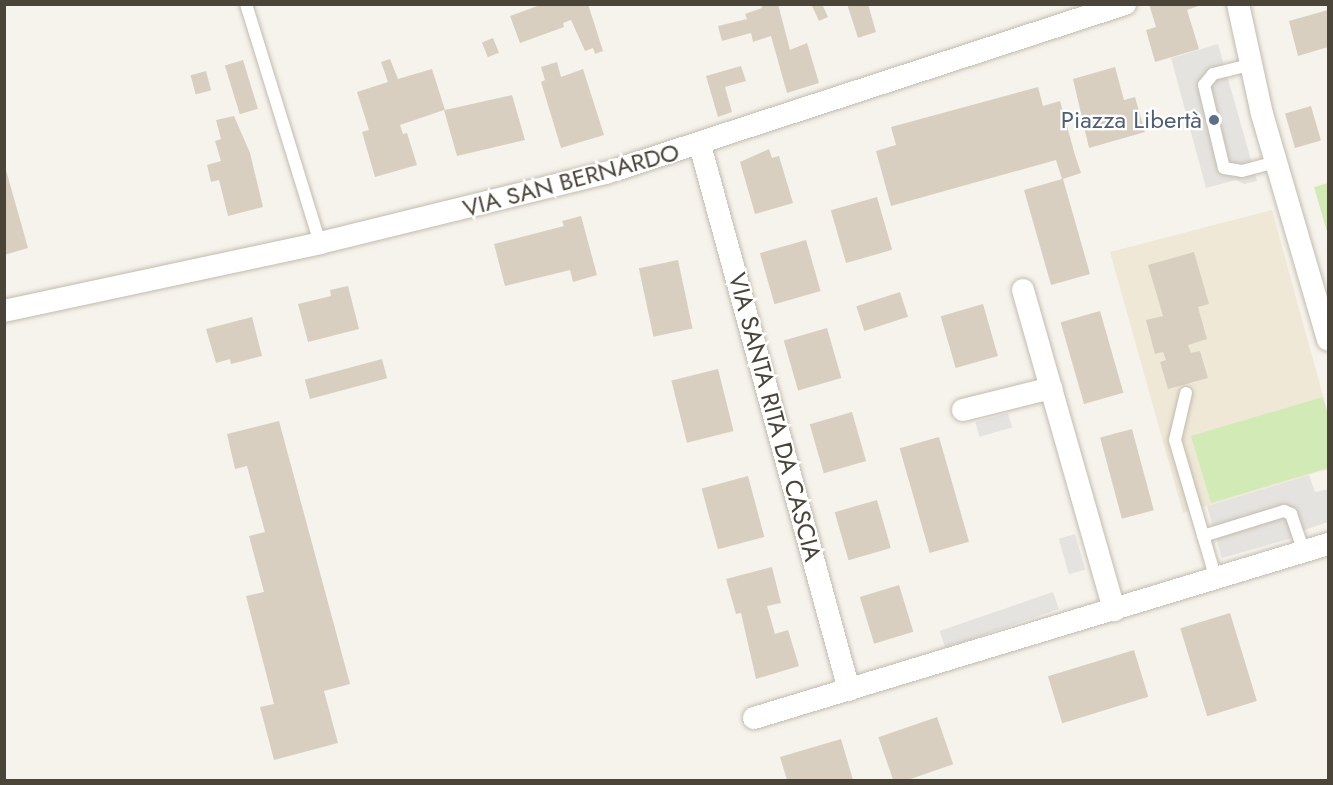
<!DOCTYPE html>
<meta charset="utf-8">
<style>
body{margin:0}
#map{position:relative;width:1333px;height:785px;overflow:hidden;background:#f6f3ec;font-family:Jost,sans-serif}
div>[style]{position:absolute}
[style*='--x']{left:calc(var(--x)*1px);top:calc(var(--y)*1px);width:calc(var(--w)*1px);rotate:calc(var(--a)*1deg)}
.education>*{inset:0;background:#efe8d6}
.green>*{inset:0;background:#d2eab5}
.parking>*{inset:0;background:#e5e3e0;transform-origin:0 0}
.building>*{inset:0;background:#d8cfc1;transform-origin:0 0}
.roads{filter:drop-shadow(0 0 2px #c2bbae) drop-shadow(0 0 2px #c2bbae)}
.lane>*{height:12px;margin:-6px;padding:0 6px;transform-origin:6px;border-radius:6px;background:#fff}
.street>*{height:22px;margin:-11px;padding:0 11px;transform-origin:11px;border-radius:11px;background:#fff}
.dots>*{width:16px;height:16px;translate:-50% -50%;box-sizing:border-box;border:3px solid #fff;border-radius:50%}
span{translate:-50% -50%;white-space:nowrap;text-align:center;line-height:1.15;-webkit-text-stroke:4.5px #fff;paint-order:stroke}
.service-label{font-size:24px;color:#4e5e75}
.right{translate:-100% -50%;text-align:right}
.street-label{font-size:24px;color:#4b4439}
.frame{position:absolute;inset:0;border:6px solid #4b4439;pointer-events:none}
</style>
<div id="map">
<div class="education">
<div style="clip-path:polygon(1272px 210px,1328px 414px,1328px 469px,1183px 513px,1110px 252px)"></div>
</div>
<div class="green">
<div style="clip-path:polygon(1328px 183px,1328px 235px,1314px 187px)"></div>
<div style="clip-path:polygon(1323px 397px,1328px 416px,1328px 468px,1211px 503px,1191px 436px)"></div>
</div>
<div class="parking">
<div style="clip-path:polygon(1218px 44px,1257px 181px,1244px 184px,1236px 180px,1206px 188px,1171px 58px)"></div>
<div style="left:1008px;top:413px;width:15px;height:34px;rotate:74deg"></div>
<div style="clip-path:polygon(1309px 475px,1315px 492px,1328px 489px,1328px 522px,1298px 532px,1299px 536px,1222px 558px,1207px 506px)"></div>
<div style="left:1075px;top:534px;width:37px;height:17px;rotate:74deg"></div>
<div style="left:1053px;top:592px;width:18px;height:120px;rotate:71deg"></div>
</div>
<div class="building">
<div style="clip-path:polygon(543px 4px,588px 4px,603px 51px,595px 54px,593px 48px,585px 51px,571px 20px,563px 23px,564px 27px,520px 43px,510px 16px)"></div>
<div style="clip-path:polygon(761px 4px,778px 4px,790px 50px,807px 43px,819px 83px,787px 93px,771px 36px,753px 42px,751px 33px,722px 41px,718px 26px,747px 19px,745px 14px,762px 8px)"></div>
<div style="clip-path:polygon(811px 4px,822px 4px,828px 17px,819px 21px)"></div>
<div style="clip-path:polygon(847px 4px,868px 4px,876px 32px,858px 38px)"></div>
<div style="clip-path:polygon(1149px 4px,1204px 4px,1187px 10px,1199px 49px,1155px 62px,1146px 30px,1156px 27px)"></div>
<div style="clip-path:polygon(1328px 10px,1328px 47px,1298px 56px,1289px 21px)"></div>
<div style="left:493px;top:38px;width:16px;height:12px;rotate:68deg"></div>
<div style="clip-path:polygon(390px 59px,398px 79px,432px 69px,445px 110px,512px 95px,525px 140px,457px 156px,444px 110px,400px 125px,403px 134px,407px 133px,417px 165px,375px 177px,362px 132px,369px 130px,357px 92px,388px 82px,381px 62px)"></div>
<div style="left:243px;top:60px;width:51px;height:19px;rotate:73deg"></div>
<div style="clip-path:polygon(557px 62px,561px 77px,583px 69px,604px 135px,561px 148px,541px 82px,545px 80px,541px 67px)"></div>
<div style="clip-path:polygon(741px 66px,746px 81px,725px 87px,732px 112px,718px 117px,706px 76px)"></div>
<div style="clip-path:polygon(1115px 67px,1124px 100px,1135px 97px,1145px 132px,1089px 148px,1073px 79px)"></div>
<div style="left:206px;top:71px;width:20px;height:16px;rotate:75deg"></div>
<div style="clip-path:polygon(1038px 87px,1043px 106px,1060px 101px,1075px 155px,1081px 173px,1063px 179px,1090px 274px,1051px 285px,1024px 190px,1062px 179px,1056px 160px,891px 206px,876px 151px,896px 145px,891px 127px)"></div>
<div style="left:1311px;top:106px;width:36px;height:27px;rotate:74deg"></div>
<div style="clip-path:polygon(234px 116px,250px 153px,263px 207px,228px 216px,219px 180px,211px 182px,207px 165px,221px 161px,215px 141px,221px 139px,216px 120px)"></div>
<div style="clip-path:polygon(769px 149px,772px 158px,779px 156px,793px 203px,755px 214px,740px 162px)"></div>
<div style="clip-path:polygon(4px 163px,28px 248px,4px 255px)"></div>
<div style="left:877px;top:197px;width:55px;height:48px;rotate:74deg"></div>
<div style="clip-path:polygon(581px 216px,597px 275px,573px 282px,570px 270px,505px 286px,494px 244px,564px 226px,562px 221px)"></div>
<div style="left:806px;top:240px;width:53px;height:48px;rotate:74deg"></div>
<div style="clip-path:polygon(1194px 252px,1209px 304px,1198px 307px,1207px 339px,1188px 345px,1191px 353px,1200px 351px,1208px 378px,1168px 389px,1160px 362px,1166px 360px,1163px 352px,1155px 354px,1146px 320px,1163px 316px,1148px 265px)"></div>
<div style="left:678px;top:260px;width:70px;height:40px;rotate:78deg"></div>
<div style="clip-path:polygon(348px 286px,359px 329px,308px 342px,298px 304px,331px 296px,330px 290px)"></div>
<div style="left:900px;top:292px;width:26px;height:46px;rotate:72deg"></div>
<div style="left:983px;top:304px;width:54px;height:44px;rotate:74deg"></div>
<div style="left:1100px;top:311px;width:85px;height:41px;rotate:74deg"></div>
<div style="clip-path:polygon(252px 317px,262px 356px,231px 364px,230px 359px,216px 363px,206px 329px)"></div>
<div style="left:827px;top:328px;width:52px;height:45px;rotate:74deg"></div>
<div style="left:382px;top:359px;width:20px;height:80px;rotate:75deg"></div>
<div style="left:718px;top:369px;width:64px;height:48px;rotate:76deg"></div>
<div style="left:852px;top:412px;width:51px;height:44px;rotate:74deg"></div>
<div style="clip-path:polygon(279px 421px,350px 684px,324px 691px,338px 743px,274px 760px,260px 707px,274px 704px,246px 596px,264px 592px,249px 536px,265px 532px,247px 466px,235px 469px,227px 434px)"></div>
<div style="left:1132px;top:429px;width:84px;height:33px;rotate:75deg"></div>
<div style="left:939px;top:437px;width:109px;height:41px;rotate:74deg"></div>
<div style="left:748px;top:476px;width:63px;height:48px;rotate:75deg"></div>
<div style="left:877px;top:500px;width:50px;height:44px;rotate:74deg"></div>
<div style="clip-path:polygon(772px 567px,781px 603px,767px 606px,775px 634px,788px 630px,799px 666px,756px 679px,741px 613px,736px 614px,726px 579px)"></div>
<div style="left:899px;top:585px;width:49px;height:41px;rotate:73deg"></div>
<div style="left:1230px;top:613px;width:92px;height:52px;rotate:73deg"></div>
<div style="left:1134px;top:650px;width:49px;height:90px;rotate:73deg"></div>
<div style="left:937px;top:717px;width:50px;height:62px;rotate:71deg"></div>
<div style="clip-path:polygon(841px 739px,853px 780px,787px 780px,780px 757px)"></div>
</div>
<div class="roads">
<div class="lane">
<div style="--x:246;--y:4;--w:250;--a:72.8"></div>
<div style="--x:1249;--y:65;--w:37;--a:166"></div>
<div style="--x:1213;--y:74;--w:14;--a:129"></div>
<div style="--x:1204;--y:85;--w:85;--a:76.5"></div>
<div style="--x:1224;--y:168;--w:18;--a:9"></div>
<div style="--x:1242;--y:171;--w:35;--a:-15"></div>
<div style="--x:1186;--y:393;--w:48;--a:103.2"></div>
<div style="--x:1175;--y:440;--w:145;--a:73.6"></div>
<div style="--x:1203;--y:536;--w:85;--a:-17.2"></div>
<div style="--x:1284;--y:511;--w:8;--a:23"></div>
<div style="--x:1291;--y:514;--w:40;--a:71.1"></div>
</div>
<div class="street">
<div style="--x:1238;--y:4;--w:113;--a:77.7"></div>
<div style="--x:1262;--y:114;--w:235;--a:73.7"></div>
<div style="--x:700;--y:145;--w:565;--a:74.71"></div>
<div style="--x:1023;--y:290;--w:333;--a:74.1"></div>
<div style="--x:4;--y:311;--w:323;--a:-12.1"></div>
<div style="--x:320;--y:243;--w:294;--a:-13.8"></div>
<div style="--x:606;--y:173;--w:546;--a:-18.04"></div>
<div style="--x:963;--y:410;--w:91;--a:-14"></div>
<div style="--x:754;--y:718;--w:600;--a:-16.86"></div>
</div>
</div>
<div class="dots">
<div style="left:1214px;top:120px;background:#5c6f8a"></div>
</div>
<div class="service-label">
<span class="right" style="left:1202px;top:120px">Piazza Libertà</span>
</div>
<div class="street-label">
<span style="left:571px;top:180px;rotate:-15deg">VIA SAN BERNARDO</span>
<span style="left:775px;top:417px;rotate:75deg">VIA SANTA RITA DA CASCIA</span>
</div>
<div class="frame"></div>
</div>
